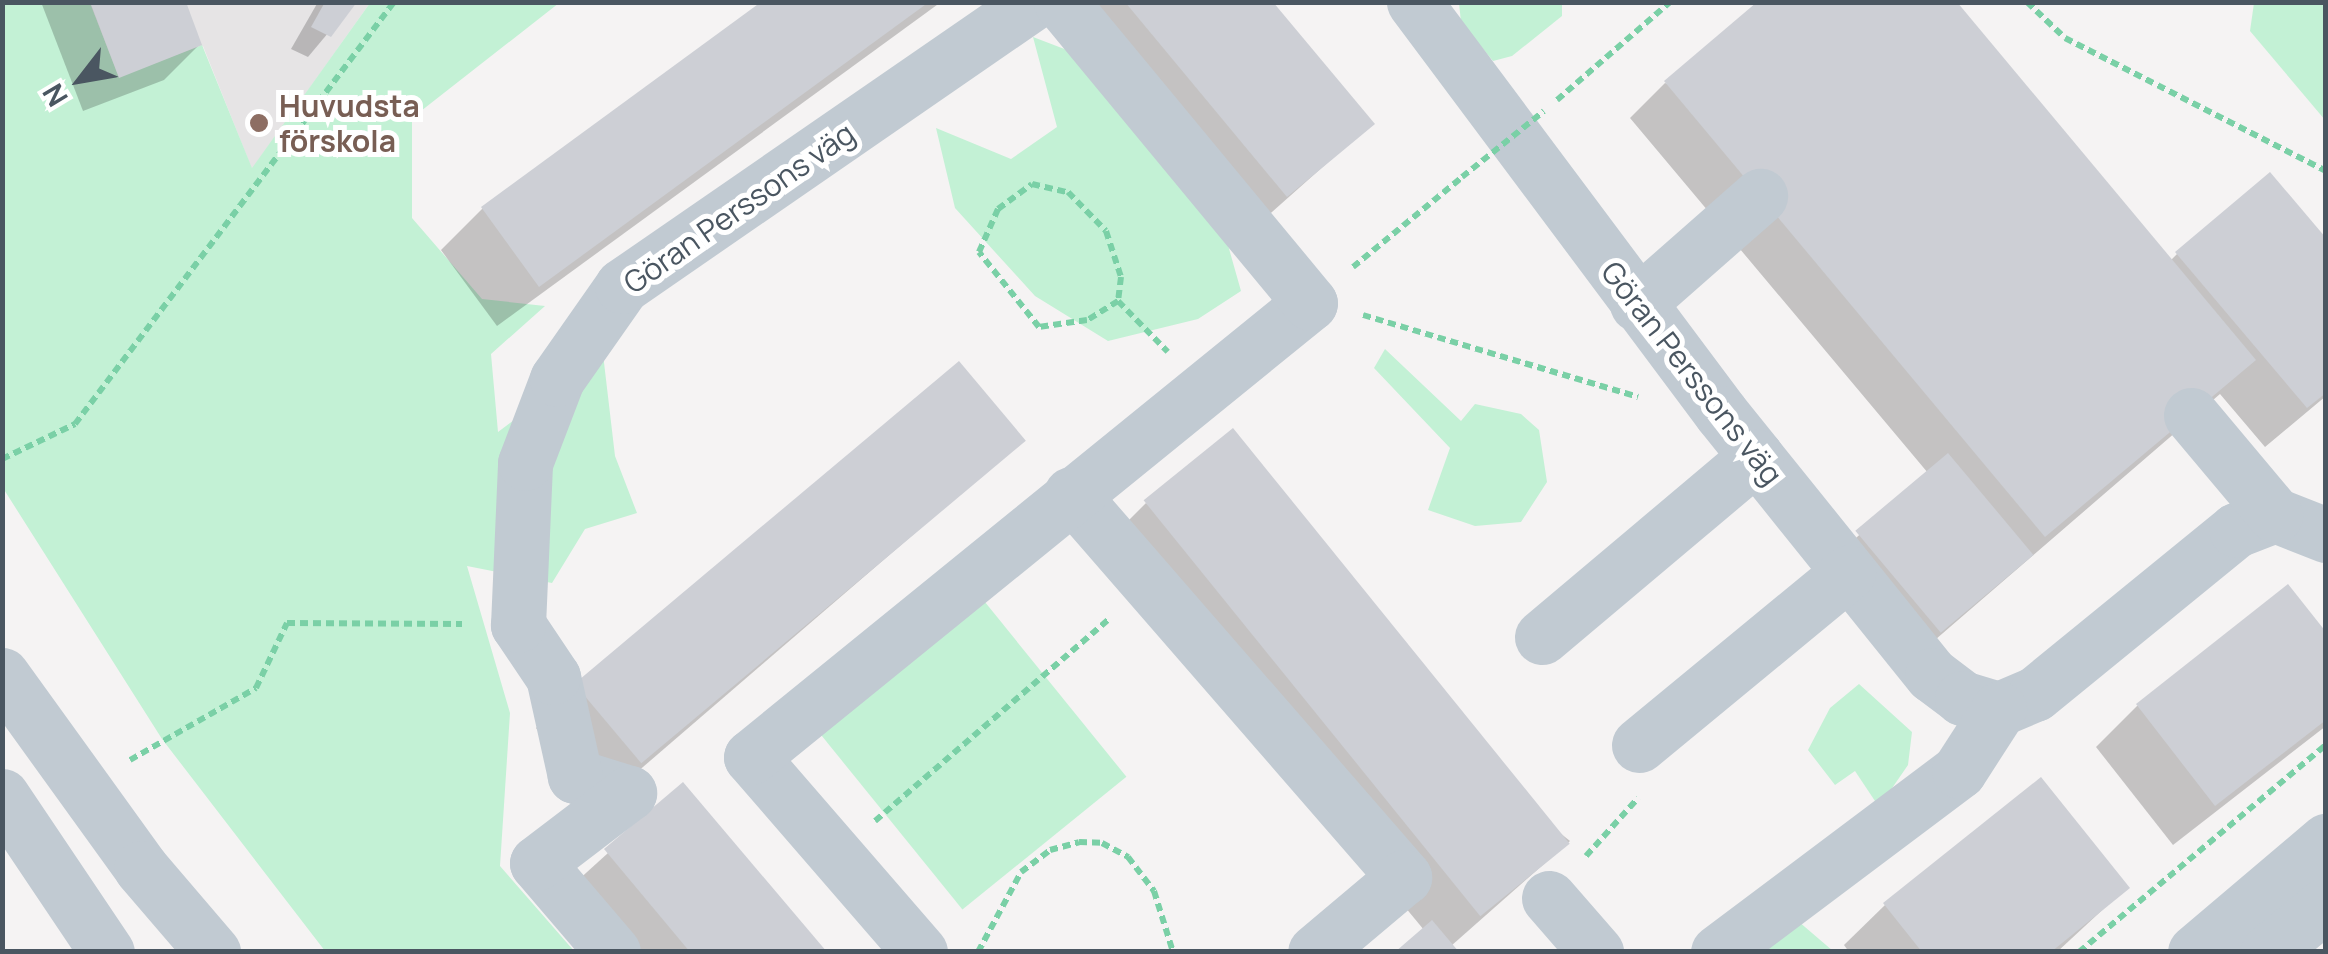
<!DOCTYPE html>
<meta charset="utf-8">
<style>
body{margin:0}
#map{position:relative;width:2328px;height:954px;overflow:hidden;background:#f5f3f3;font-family:Manrope,sans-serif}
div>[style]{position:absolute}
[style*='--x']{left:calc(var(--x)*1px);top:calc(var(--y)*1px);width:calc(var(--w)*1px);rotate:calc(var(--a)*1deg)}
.education>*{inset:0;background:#e6e4e5}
.green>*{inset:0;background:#c3f1d5;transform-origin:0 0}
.shadow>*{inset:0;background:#0003}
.building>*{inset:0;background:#cdcfd5;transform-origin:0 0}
.path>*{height:6px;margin-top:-3px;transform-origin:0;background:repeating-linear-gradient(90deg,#7ad0a6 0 8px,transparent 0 13px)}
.minor>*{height:55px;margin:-27.5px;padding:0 27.5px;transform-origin:27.5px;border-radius:27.5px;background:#c1cad2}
.path-bridge>*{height:6px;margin-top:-3px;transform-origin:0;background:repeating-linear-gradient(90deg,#7ad0a6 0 8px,transparent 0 13px)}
.dots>*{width:28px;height:28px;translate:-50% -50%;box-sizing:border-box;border:5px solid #fff;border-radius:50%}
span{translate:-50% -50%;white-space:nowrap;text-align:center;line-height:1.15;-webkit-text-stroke:10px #fff;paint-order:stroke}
.education-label{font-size:30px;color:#785e54;font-weight:700}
.left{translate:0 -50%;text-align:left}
.street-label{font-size:30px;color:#4a5661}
.frame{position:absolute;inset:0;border:5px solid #4a5661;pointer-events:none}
.north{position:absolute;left:30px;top:30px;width:100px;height:100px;-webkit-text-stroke:8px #fff;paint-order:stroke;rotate:239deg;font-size:28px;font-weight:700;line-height:40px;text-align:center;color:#4a5661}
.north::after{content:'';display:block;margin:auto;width:35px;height:45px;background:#4a5661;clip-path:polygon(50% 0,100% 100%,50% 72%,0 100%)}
</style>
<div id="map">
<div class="education">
<div style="clip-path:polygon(90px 3px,370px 3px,252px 169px,203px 46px,119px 78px)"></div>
</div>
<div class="green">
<div style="clip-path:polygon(2px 3px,90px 3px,119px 77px,202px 45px,252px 168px,370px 3px,559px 3px,412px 118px,412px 218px,482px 299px,545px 306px,491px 354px,498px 432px,603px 354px,615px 456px,637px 513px,585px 529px,552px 583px,467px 566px,510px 713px,500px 866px,574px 951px,325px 951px,162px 739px,3px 488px)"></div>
<div style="clip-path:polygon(1459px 3px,1562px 3px,1562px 16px,1512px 56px,1493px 61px,1461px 22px)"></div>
<div style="clip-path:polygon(2254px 3px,2325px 3px,2325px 120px,2250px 31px)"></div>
<div style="clip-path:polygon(1033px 37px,1067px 50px,1224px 231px,1241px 291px,1198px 319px,1108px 341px,1035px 296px,955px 208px,936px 128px,1011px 159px,1057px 127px)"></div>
<div style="clip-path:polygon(1385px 349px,1461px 421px,1475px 404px,1521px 414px,1539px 430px,1547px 482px,1521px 522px,1475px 526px,1428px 510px,1450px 448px,1374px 368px)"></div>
<div style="left:976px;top:591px;width:239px;height:211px;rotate:51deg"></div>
<div style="clip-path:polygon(1859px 684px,1912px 732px,1908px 765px,1879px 807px,1855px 771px,1835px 785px,1808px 750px,1830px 708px)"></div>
<div style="clip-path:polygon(1798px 921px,1833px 951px,1758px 952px)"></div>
</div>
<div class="shadow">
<div style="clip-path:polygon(41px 2px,183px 2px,199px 45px,164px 80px,83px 111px)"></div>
<div style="clip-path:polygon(318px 2px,354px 2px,308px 57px,291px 49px)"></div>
<div style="clip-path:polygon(765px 2px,941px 2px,497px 326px,441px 250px,482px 209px)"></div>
<div style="clip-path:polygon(1051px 2px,1270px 2px,1371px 124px,1245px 236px)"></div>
<div style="clip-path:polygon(1665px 83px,2170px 261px,2177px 254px,2326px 242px,2326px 396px,2265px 447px,2220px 394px,1899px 671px,1816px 574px,1928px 473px,1630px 118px)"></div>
<div style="clip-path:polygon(1023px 440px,600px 804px,536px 728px,577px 687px)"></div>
<div style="clip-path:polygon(1146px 503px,1570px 841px,1451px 946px,1424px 930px,1105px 544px)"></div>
<div style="clip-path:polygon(2326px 636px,2326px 726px,2173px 845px,2096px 747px,2137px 706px)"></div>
<div style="clip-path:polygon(683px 785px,824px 952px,615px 952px,565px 892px)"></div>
<div style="clip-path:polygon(2126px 888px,2057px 952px,1849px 952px,1844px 945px,1885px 905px)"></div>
</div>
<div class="building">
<div style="clip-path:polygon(90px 2px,186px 2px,202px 45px,119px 78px)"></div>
<div style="clip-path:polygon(325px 2px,357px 2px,331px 37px,311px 27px)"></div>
<div style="clip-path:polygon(761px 2px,929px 2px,539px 287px,481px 207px)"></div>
<div style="clip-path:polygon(1125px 2px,1273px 2px,1375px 124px,1287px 197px)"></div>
<div style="clip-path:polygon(1757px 2px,1957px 2px,2256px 360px,2045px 537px,1664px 81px)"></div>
<div style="clip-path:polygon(2270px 172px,2326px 238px,2326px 393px,2307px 408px,2175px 252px)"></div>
<div style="left:959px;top:361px;width:104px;height:502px;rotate:50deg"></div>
<div style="left:1233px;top:428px;width:535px;height:115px;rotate:51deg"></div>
<div style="left:1948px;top:453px;width:133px;height:121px;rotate:50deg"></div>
<div style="clip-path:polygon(2288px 584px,2326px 632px,2326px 720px,2215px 806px,2136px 704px)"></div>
<div style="clip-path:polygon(2041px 777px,2130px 888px,2051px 952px,1922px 952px,1883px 903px)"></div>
<div style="clip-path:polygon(683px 782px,827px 952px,690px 952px,604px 849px)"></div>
<div style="clip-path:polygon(1432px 920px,1459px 952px,1395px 952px)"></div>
</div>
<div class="path">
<div style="--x:2027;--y:2;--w:52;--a:43.5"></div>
<div style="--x:2065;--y:38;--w:293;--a:27"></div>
<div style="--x:1557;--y:100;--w:150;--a:-40.9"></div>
<div style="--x:1353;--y:267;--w:141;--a:-39.5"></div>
<div style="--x:1118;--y:301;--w:36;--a:148"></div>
<div style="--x:1087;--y:320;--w:49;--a:171.7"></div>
<div style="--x:1039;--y:327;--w:96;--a:-128.7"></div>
<div style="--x:979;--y:252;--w:47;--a:-66.2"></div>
<div style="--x:998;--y:209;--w:42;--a:-36.3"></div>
<div style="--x:1032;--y:184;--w:37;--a:13"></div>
<div style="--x:1068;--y:192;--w:54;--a:45.7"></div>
<div style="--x:1106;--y:231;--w:48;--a:71.9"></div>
<div style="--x:1121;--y:277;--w:24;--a:97"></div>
<div style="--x:1118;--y:301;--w:71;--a:45.6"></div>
<div style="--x:1363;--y:315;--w:287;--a:16.6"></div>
<div style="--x:2;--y:459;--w:81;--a:-25.6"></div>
<div style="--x:75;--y:424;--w:529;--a:-52.91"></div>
<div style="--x:130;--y:760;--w:145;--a:-29.7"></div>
<div style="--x:256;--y:688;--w:72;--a:-64.5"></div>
<div style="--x:287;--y:623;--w:175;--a:0.3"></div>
<div style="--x:875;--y:821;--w:308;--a:-40.8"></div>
<div style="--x:1586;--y:856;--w:78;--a:-48.1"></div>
<div style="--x:978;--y:952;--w:91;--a:-61.7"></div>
<div style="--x:1021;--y:872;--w:36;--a:-37"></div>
<div style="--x:1050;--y:850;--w:30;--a:-15"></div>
<div style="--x:1079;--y:842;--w:23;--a:2"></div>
<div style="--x:1102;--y:843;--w:30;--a:28"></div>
<div style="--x:1128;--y:857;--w:43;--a:52.6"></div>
<div style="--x:1154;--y:891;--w:64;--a:72.7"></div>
<div style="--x:2079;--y:952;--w:322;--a:-40"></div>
</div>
<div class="minor">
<div style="--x:1414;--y:2;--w:513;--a:53.24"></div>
<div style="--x:1721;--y:413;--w:336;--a:51.2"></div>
<div style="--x:1932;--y:675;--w:38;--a:37"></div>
<div style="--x:1962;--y:698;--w:39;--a:17"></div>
<div style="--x:1999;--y:709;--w:39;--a:-23"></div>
<div style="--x:2035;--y:694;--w:259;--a:-39.2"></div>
<div style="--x:2236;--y:530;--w:42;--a:-21"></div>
<div style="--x:2275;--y:515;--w:55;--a:21.4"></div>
<div style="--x:1637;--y:304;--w:164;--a:-41.3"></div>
<div style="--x:2191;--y:415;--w:131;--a:50"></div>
<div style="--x:1071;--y:494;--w:508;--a:48.99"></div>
<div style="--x:1404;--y:877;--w:116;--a:139.9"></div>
<div style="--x:1542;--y:637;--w:280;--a:-40.1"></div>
<div style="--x:2;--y:675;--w:238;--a:54.2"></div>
<div style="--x:141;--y:868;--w:111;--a:49.4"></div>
<div style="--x:1639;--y:745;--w:271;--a:-39.5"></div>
<div style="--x:629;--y:793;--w:57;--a:-162.5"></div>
<div style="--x:575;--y:776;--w:101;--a:-102.5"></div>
<div style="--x:553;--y:677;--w:63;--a:-123.9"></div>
<div style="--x:518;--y:625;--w:162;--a:-87.5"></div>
<div style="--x:525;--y:463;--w:90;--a:-69.1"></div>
<div style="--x:557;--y:379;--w:113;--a:-55"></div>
<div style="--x:622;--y:286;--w:500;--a:-34.6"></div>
<div style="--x:2;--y:796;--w:188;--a:56.1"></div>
<div style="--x:1549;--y:898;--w:72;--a:49"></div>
<div style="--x:613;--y:952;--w:117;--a:-130.5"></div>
<div style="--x:537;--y:863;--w:116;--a:-37.3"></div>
<div style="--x:920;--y:952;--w:258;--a:-130.9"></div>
<div style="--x:751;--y:757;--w:720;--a:-39.08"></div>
<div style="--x:1310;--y:303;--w:391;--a:-129.6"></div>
<div style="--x:1718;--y:952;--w:301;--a:-36.9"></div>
<div style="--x:1959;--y:771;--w:74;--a:-57.2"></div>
<div style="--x:2195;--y:952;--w:172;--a:-40.3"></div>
<div style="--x:2268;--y:952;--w:75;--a:-39.6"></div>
</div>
<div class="path-bridge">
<div style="--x:1462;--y:177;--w:105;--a:-38.8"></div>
</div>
<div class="dots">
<div style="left:259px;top:123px;background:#8d6e63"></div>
</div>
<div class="education-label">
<span class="left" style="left:279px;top:123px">Huvudsta<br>förskola</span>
</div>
<div class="street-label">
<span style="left:739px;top:208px;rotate:-35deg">Göran Perssons väg</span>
<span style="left:1692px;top:373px;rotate:52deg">Göran Perssons väg</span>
</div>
<div class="frame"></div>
<div class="north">N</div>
</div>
